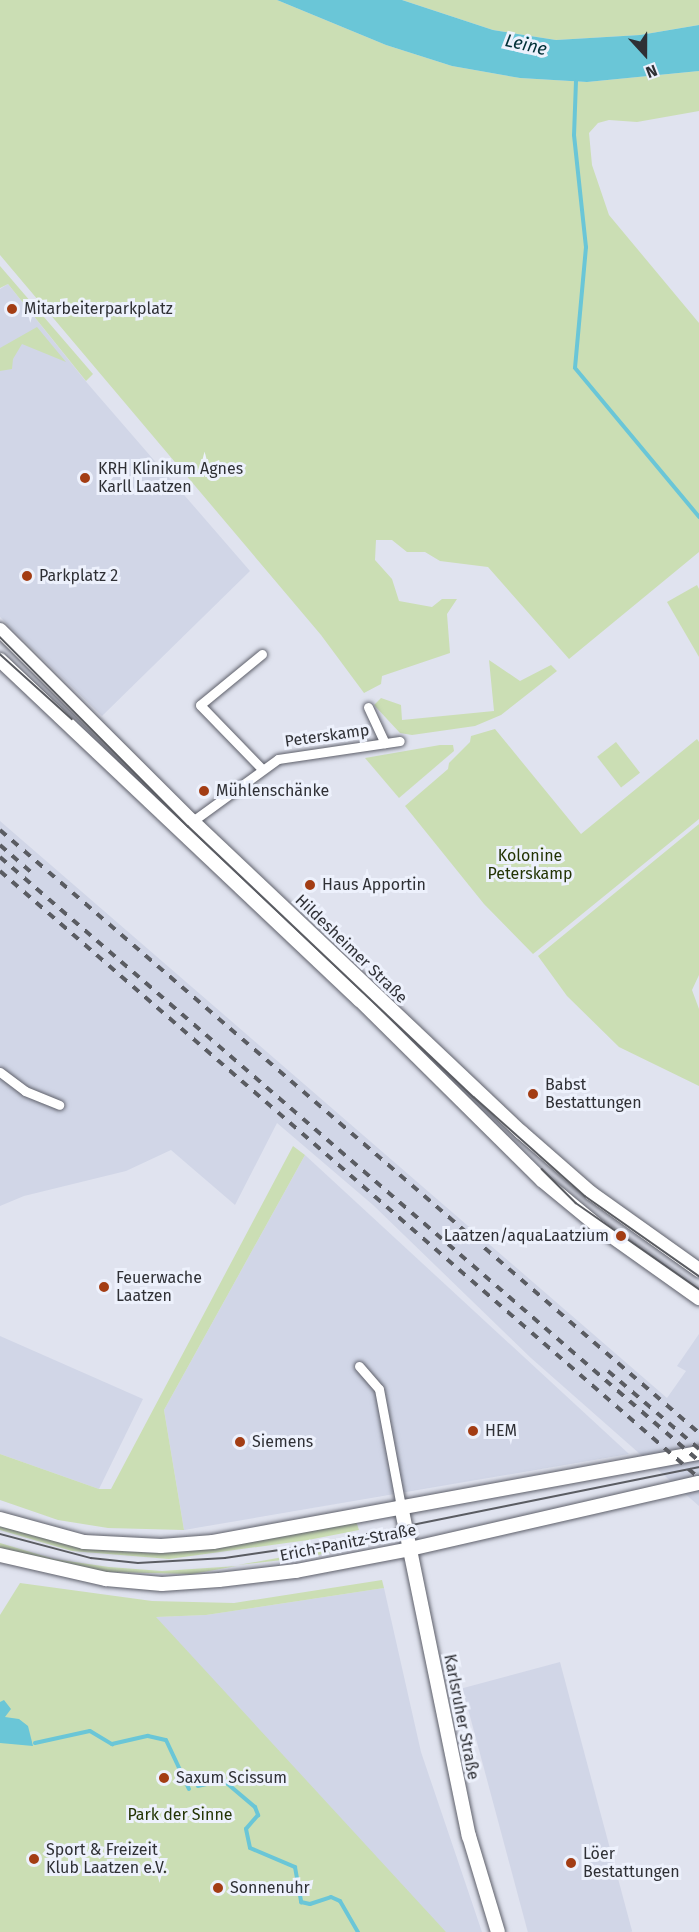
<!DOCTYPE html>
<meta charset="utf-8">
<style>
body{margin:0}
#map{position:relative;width:699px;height:1932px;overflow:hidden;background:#e0e3ef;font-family:"Fira Sans",sans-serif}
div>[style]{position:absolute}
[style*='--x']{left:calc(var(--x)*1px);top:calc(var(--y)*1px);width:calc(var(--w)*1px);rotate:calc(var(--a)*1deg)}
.built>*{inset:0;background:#d1d6e7;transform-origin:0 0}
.green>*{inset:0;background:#cbdeb4;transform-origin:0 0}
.water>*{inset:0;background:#6ac6d7}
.stream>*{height:4px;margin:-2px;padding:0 2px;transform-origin:2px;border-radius:2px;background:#6ac6d7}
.roads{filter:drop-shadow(0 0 2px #5e606a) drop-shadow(0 0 2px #5e606a)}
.street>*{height:9px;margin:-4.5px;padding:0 4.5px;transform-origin:4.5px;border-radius:4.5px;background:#fff}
.secondary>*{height:14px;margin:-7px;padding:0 7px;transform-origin:7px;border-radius:7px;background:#fff}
.tram>*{height:1.5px;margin:-0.75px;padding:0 0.75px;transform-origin:0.75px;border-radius:0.75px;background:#5a5c62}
.rail>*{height:4px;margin-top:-2px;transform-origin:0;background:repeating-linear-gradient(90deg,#5a5c62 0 8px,transparent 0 16px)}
.dots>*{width:16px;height:16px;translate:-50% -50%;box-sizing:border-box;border:3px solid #edf1fc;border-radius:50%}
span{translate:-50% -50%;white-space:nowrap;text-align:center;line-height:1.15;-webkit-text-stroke:6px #edf1fc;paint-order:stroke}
.poi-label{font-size:16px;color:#2f3035}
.left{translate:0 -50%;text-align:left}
.right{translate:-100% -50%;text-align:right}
.street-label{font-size:16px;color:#2f3035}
.park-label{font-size:16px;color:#233404}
.water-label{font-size:18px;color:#023138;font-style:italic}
.north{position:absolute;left:615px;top:24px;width:60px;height:60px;-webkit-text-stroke:4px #edf1fc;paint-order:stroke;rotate:159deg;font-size:16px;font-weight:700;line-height:24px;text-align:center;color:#2f3035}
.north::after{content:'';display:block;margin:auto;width:21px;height:27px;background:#2f3035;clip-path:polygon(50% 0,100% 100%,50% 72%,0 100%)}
</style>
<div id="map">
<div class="built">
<div style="clip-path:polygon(8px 284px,88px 384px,250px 571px,102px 716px,0 617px,0 289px)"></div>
<div style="clip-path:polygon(0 821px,667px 1398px,686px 1371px,677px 1366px,699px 1334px,699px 1506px,531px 1358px,373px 1205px,277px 1123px,235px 1205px,171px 1150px,126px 1171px,24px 1196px,0 1206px)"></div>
<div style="clip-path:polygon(305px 1155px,629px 1454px,184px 1530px,164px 1410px)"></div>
<div style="clip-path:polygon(0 1336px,143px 1399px,99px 1489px,0 1454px)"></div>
<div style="clip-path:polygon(384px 1588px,421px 1752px,482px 1932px,446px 1932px,433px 1921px,155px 1617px,206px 1615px)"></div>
<div style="left:560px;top:1662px;width:279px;height:101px;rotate:75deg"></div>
</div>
<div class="green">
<div style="clip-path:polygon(0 0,277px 0,386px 45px,452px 66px,520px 78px,587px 82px,699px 71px,699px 111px,637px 122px,609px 120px,598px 123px,589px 133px,592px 165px,609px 215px,699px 323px,699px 552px,569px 659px,488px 567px,440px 561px,425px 552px,407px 552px,392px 540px,376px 540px,375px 560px,392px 579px,399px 601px,432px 607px,442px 599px,457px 599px,447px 614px,450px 653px,382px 676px,381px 684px,364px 693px,321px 635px,0 255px)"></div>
<div style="clip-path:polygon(402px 0,699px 0,699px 25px,640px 35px,556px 40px,493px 30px)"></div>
<div style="clip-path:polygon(0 266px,93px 374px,86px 381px,8px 284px,0 288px)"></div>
<div style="clip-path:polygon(37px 327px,66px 362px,22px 344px,13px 359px,12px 369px,0 371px,0 348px)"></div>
<div style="clip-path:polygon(697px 585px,699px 589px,699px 657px,667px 602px)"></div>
<div style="clip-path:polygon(489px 660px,520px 681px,551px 665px,557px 671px,501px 715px,475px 726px,412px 735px,400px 733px,374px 705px,381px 698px,401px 705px,402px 720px,494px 711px)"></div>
<div style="clip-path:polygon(495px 729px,581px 834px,697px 739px,699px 742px,699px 819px,533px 954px,484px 904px,405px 806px,448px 769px,449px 763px,470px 742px,471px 736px)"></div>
<div style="left:616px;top:742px;width:39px;height:24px;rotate:52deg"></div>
<div style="clip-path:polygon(440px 745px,453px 745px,454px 751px,399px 798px,365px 758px)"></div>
<div style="clip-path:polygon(699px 824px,699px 975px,692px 990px,699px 1009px,699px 1086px,619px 1047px,567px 996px,538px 956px)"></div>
<div style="clip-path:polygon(293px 1146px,305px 1155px,164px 1410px,184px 1530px,108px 1528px,58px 1520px,0 1500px,0 1454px,99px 1489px,111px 1489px)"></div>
<div style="clip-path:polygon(356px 1521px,359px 1530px,308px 1540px,169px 1559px,72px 1551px,0 1530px,0 1526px,87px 1549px,153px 1553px,209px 1548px)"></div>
<div style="clip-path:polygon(0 1543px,54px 1559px,109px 1567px,162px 1571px,237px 1566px,192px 1574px,107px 1572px,55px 1564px,0 1548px)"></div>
<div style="clip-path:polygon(361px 1543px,362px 1546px,308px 1557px,238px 1565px)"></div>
<div style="clip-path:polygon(382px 1580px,384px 1588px,206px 1615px,156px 1617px,446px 1932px,0 1932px,0 1615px,20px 1583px,152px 1601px,234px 1603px)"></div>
</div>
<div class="water">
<div style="clip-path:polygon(277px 0,402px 0,493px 30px,556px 40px,640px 35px,699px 25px,699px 71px,587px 82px,520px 78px,452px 66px,386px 45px)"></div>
<div style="clip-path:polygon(4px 1700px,11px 1709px,5px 1717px,19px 1719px,28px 1726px,33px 1746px,0 1743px,0 1702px)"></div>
</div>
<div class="stream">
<div style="--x:576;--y:81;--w:54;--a:92.1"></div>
<div style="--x:574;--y:135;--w:113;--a:83.9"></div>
<div style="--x:586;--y:247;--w:121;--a:95.2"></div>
<div style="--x:575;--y:368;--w:194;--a:50.2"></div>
<div style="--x:35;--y:1743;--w:56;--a:-12.3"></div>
<div style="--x:90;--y:1731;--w:26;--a:31"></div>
<div style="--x:112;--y:1744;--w:37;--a:-13"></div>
<div style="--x:148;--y:1736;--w:18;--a:13"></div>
<div style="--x:166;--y:1740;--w:54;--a:64.9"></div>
<div style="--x:198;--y:1786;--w:26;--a:-13"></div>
<div style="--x:223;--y:1780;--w:42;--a:40.2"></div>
<div style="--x:255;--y:1807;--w:9;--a:69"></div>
<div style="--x:258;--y:1815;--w:18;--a:131"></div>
<div style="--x:246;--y:1829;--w:19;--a:78"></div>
<div style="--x:250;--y:1848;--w:49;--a:22.9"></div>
<div style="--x:295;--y:1867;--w:36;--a:80"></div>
<div style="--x:301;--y:1902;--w:9;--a:13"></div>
<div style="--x:310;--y:1904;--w:22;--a:-18"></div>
<div style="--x:331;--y:1897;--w:10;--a:24"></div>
<div style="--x:340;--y:1901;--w:36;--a:60"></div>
</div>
<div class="roads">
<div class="street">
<div style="--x:262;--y:654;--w:80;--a:140.6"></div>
<div style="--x:200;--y:705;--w:89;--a:45.9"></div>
<div style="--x:368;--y:707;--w:40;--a:65"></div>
<div style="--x:190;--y:823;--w:109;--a:-36"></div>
<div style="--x:278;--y:759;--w:123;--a:-8.4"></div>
<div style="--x:0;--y:1072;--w:31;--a:37"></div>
<div style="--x:25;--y:1091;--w:37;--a:22"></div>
<div style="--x:359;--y:1366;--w:30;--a:49"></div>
<div style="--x:379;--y:1389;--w:119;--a:79.4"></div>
</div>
<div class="secondary">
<div style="--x:0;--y:630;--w:271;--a:44.9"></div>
<div style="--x:192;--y:821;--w:453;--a:43.4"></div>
<div style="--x:521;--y:1132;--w:93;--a:41.1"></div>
<div style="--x:591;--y:1193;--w:133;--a:35.5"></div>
<div style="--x:0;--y:660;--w:495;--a:43.4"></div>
<div style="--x:360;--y:1000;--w:256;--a:44.7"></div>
<div style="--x:542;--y:1180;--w:74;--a:39.5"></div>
<div style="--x:599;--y:1227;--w:123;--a:35.4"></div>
<div style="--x:401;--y:1506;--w:337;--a:78.4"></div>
<div style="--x:469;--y:1836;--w:100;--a:73.2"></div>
<div style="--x:0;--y:1519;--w:87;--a:15.3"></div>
<div style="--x:84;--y:1542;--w:77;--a:3"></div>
<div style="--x:161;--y:1546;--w:52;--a:-4.4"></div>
<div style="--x:213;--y:1542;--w:494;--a:-10.4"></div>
<div style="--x:0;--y:1555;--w:109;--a:12.8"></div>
<div style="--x:106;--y:1579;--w:56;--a:5.1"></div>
<div style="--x:162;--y:1584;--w:57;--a:-4"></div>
<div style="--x:219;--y:1580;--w:78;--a:-6.7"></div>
<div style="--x:296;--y:1571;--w:116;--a:-10.9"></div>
<div style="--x:410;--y:1549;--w:296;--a:-12.9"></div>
</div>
</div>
<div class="tram">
<div style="--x:0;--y:637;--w:267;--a:45.2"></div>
<div style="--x:188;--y:826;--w:394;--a:43.5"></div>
<div style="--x:474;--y:1097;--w:149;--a:41.7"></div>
<div style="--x:585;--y:1196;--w:139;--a:35.1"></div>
<div style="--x:0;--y:654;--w:97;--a:42.1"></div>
<div style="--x:542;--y:1169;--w:48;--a:45"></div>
<div style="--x:576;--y:1203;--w:150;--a:35"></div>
<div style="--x:0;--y:1534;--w:94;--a:14.8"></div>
<div style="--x:91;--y:1558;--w:47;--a:6.1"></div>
<div style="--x:138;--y:1563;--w:87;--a:-3.3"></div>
<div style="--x:225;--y:1558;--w:89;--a:-8.4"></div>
<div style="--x:313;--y:1545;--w:394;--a:-11.4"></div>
</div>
<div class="rail">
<div style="--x:0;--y:830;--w:923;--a:40.78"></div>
<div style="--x:0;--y:845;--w:41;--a:41.1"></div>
<div style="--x:0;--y:857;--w:924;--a:40.83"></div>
<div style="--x:0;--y:871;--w:926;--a:40.97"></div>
<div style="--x:608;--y:1371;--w:120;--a:40.6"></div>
</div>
<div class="dots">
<div style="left:12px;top:309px;background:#a33d14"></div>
<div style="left:85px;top:478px;background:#a33d14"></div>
<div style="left:27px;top:576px;background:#a33d14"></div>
<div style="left:204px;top:791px;background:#a33d14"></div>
<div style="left:310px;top:885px;background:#a33d14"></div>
<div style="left:533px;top:1094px;background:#a33d14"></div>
<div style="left:621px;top:1236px;background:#a33d14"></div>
<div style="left:104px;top:1287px;background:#a33d14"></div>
<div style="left:473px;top:1431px;background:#a33d14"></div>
<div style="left:240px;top:1442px;background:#a33d14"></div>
<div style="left:164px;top:1778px;background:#a33d14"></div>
<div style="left:34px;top:1859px;background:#a33d14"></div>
<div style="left:571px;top:1863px;background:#a33d14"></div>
<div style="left:218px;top:1888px;background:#a33d14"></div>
</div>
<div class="poi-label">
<span class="left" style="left:24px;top:309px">Mitarbeiterparkplatz</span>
<span class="left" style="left:98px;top:478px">KRH Klinikum Agnes<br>Karll Laatzen</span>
<span class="left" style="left:39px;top:576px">Parkplatz 2</span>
<span class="left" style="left:216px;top:791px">Mühlenschänke</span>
<span class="left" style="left:322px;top:885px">Haus Apportin</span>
<span class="left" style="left:545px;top:1094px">Babst<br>Bestattungen</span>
<span class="right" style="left:609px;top:1236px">Laatzen/aquaLaatzium</span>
<span class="left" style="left:116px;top:1287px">Feuerwache<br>Laatzen</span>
<span class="left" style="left:485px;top:1431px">HEM</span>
<span class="left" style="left:252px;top:1442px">Siemens</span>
<span class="left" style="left:176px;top:1778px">Saxum Scissum</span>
<span class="left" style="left:46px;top:1859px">Sport &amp; Freizeit<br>Klub Laatzen e.V.</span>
<span class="left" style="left:583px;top:1863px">Löer<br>Bestattungen</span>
<span class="left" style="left:230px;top:1888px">Sonnenuhr</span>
</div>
<div class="street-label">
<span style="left:327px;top:736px;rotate:-8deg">Peterskamp</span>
<span style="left:351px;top:949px;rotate:44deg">Hildesheimer Straße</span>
<span style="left:348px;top:1543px;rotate:-11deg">Erich-Panitz-Straße</span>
<span style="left:461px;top:1717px;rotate:79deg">Karlsruher Straße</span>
</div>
<div class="park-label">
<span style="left:530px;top:865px">Kolonine<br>Peterskamp</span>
<span style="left:180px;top:1815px">Park der Sinne</span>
</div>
<div class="water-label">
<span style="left:526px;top:45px;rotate:13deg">Leine</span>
</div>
<div class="north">N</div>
</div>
